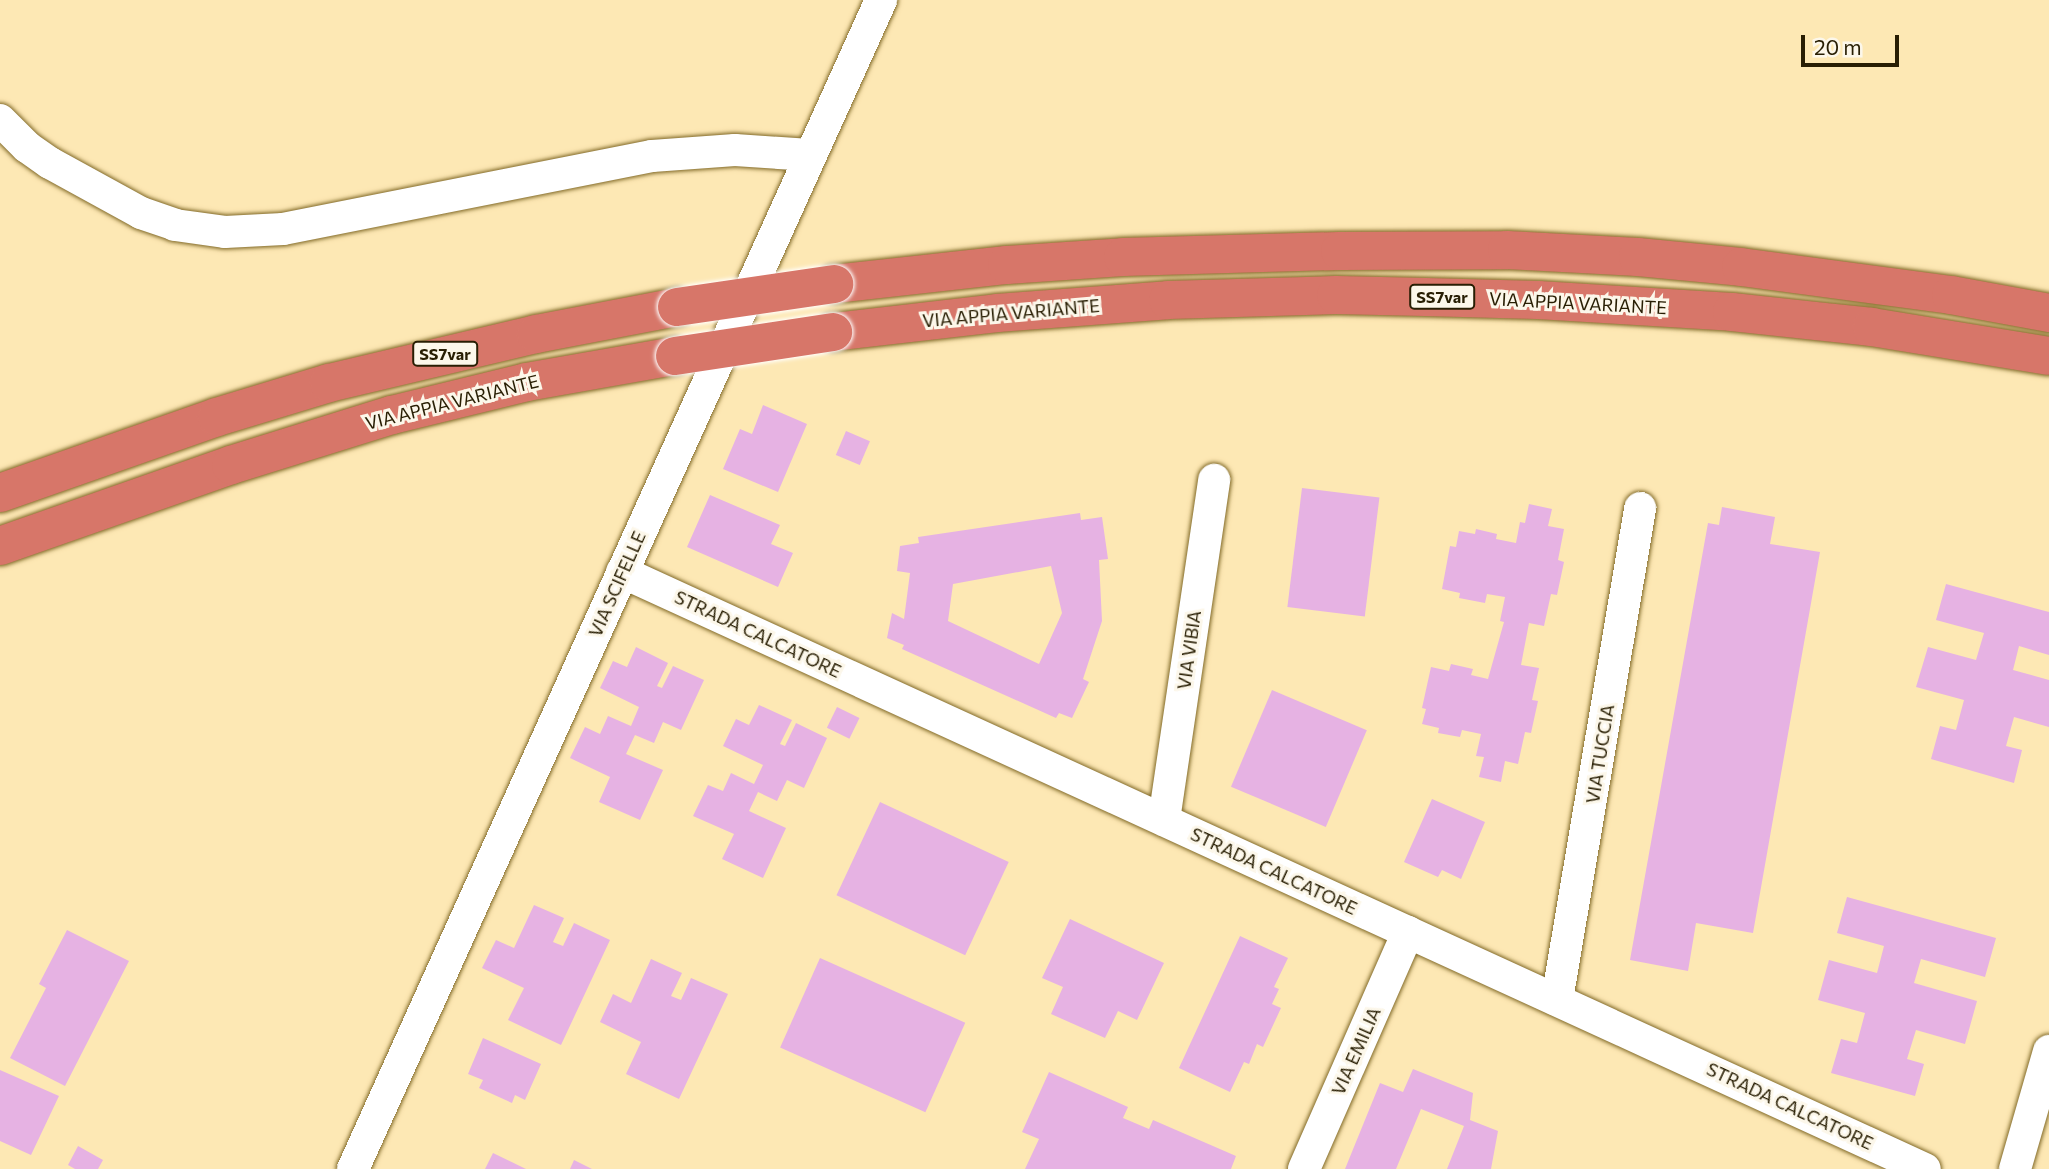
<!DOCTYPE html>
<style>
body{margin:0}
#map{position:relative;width:2049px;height:1169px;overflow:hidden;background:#fde8b4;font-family:Commissioner,sans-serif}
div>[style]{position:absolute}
.building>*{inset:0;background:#e6b2e3;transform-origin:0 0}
.roads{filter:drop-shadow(0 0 2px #826a28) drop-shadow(0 0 2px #826a28)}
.minor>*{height:32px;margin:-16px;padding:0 16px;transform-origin:16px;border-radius:16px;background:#fff}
.highway>*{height:38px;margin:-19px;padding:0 19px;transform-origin:19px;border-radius:19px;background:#d77669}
.bridges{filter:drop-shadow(0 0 2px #fff) drop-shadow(0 0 2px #fff)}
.highway-bridge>*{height:38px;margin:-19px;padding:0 19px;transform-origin:19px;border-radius:19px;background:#d77669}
span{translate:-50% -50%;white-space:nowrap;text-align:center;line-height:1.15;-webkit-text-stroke:6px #fcf7ea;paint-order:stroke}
.shield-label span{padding:2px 5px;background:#fcf7ea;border:2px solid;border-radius:5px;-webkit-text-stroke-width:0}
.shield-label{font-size:16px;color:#281e03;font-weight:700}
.street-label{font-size:18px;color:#281e03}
.scale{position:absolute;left:1801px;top:35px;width:98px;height:32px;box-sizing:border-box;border:4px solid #281e03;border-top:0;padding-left:9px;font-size:21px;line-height:24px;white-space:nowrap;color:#281e03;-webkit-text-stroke:5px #fcf7ea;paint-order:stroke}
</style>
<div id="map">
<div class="building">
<i style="clip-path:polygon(763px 405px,807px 424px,778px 492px,723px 469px,740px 429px,752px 434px)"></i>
<i style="left:846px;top:431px;width:26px;height:26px;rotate:23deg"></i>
<i style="left:1302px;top:488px;width:78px;height:120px;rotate:7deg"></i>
<i style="clip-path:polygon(710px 495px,780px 525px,771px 544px,793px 553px,778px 587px,687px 547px)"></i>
<i style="clip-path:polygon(1529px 504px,1552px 509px,1548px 526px,1564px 529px,1558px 560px,1564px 562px,1557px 595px,1551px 594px,1544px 626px,1529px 623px,1521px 665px,1539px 668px,1532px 700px,1538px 701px,1531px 733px,1525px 732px,1518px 764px,1505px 761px,1501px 782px,1479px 777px,1484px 757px,1476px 756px,1481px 734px,1462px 730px,1460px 737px,1438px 733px,1439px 728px,1422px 724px,1426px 709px,1422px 708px,1431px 667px,1449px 671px,1451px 664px,1473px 669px,1471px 675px,1488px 679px,1504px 622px,1500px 621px,1505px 597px,1487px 594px,1485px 603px,1459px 598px,1460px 593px,1442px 589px,1450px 546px,1456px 547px,1459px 531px,1475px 534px,1476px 529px,1497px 534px,1496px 539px,1516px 543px,1520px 522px,1525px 523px)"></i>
<i style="clip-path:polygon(1722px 507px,1775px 517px,1770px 544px,1820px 552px,1753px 933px,1696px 923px,1688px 971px,1630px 960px,1708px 523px,1719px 525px)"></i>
<i style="clip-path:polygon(evenodd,1080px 513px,1081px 520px,1102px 517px,1108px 559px,1099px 560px,1102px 621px,1083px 679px,1089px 682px,1072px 718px,1059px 713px,1056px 718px,902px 649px,904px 645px,887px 638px,892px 613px,904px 619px,910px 573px,897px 571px,900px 546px,919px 543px,918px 537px,1080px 513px,1051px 566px,1062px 613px,1039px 664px,948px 621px,953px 584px,1051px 566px)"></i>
<i style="clip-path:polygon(1946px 584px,2049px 612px,2049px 655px,2019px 646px,2013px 670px,2049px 680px,2049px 727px,2014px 717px,2006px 746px,2022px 750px,2014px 783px,1931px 759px,1940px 726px,1956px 730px,1964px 700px,1916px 687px,1928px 647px,1976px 660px,1984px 633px,1936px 620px)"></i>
<i style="clip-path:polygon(636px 647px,668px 663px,657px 686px,662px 688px,673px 666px,704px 680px,681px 730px,663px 722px,654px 743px,635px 735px,626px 754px,663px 770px,640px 820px,599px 802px,610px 777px,570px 758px,585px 727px,600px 734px,608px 716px,631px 726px,639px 707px,600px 688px,613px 661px,627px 667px)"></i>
<i style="left:1272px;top:690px;width:103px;height:105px;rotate:23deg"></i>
<i style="clip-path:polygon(759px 705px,792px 720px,780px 744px,785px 746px,796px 723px,827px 738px,804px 788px,787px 780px,777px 801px,758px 792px,749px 811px,786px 828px,763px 878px,722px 859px,734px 834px,693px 816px,708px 785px,723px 791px,731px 773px,754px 784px,763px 765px,723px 746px,736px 719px,749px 725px)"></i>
<i style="left:837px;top:707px;width:25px;height:23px;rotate:26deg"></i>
<i style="clip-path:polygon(1432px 799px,1485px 822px,1461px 879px,1442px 870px,1438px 877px,1404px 862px)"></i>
<i style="left:880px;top:802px;width:142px;height:103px;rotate:25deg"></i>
<i style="clip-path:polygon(1847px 897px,1996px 938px,1985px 977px,1921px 959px,1914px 983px,1977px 1001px,1965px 1044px,1916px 1030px,1907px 1059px,1924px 1064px,1915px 1096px,1831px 1073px,1841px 1039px,1857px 1043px,1865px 1013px,1818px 1000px,1829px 960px,1877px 973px,1884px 946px,1837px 933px)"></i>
<i style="clip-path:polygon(534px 905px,564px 918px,553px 942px,563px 946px,574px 923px,610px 940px,561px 1045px,508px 1020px,524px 988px,482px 968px,496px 940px,514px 948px)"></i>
<i style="clip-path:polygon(1070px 919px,1164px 963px,1137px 1020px,1118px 1011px,1105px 1038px,1051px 1014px,1063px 987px,1042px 978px)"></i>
<i style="clip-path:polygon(67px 930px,129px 961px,65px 1086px,10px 1058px,46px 988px,39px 984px)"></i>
<i style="clip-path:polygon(1240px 936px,1288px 958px,1274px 987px,1279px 989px,1272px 1004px,1281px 1008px,1263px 1047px,1257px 1044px,1249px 1064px,1244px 1062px,1230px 1092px,1179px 1068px)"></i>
<i style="left:820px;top:958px;width:159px;height:98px;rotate:24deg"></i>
<i style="clip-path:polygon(651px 959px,682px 973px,671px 996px,681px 1000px,691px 978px,728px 994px,679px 1099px,626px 1074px,641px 1042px,600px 1022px,613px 994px,631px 1003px)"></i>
<i style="clip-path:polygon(483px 1038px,541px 1064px,525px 1100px,515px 1095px,512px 1103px,479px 1088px,483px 1080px,468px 1074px)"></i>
<i style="clip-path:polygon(1413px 1069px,1473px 1093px,1470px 1120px,1498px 1131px,1491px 1169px,1447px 1169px,1464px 1126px,1421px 1109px,1396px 1169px,1345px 1169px,1380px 1083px,1403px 1092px)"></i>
<i style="clip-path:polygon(0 1070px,59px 1096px,31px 1155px,0 1141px)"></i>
<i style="clip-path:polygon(1049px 1072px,1128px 1107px,1123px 1118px,1149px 1129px,1153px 1120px,1236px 1156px,1231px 1169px,1025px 1169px,1039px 1139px,1022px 1132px)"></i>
<i style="clip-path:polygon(78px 1146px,103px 1160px,98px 1169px,75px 1169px,68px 1165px)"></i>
<i style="clip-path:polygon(493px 1153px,526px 1169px,485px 1169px)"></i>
<i style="clip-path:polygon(574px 1160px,592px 1169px,570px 1169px)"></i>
</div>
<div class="roads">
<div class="minor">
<i style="left:0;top:120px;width:38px;rotate:45deg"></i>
<i style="left:27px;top:147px;width:28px;rotate:35deg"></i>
<i style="left:50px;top:163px;width:104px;rotate:28.8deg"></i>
<i style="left:141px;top:213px;width:36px;rotate:19deg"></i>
<i style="left:175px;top:225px;width:50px;rotate:8deg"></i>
<i style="left:225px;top:232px;width:58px;rotate:-3deg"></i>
<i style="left:283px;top:229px;width:376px;rotate:-11.2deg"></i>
<i style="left:652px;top:156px;width:83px;rotate:-4.1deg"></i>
<i style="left:735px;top:150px;width:75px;rotate:3.8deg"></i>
<i style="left:622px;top:572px;width:1433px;rotate:24.62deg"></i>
<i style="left:1164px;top:820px;width:344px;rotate:-81.6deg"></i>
<i style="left:1557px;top:1000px;width:499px;rotate:-80.4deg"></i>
<i style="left:353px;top:1169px;width:1283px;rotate:-65.69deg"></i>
<i style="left:1304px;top:1169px;width:259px;rotate:-66.3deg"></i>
<i style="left:2015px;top:1169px;width:123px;rotate:-73.9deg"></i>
</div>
<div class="highway">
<i style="left:834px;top:284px;width:174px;rotate:-6.3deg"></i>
<i style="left:1007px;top:265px;width:116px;rotate:-3.9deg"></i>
<i style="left:1123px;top:257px;width:217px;rotate:-1.6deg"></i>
<i style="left:1340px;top:251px;width:167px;rotate:-0.3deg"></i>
<i style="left:1507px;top:250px;width:131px;rotate:3.1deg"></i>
<i style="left:1638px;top:257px;width:103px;rotate:5.5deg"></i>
<i style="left:1741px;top:267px;width:212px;rotate:7.6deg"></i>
<i style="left:1951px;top:295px;width:100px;rotate:10.4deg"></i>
<i style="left:833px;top:332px;width:165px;rotate:-6.6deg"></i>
<i style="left:997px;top:313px;width:171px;rotate:-4.3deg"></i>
<i style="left:1168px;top:300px;width:168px;rotate:-1.7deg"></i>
<i style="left:1336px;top:295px;width:89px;rotate:1.3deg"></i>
<i style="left:1425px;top:297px;width:113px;rotate:1.5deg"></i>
<i style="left:1538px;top:300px;width:194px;rotate:3.5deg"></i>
<i style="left:1732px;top:312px;width:141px;rotate:6.1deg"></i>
<i style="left:1872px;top:327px;width:179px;rotate:9.3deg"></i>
<i style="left:0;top:493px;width:230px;rotate:-19.3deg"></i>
<i style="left:217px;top:417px;width:117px;rotate:-16.9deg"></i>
<i style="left:329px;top:383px;width:213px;rotate:-13.3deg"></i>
<i style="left:536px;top:334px;width:144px;rotate:-10.8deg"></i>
<i style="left:0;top:546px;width:245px;rotate:-19.3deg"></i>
<i style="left:231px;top:465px;width:169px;rotate:-17.3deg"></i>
<i style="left:392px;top:415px;width:139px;rotate:-13.7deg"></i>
<i style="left:527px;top:382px;width:150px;rotate:-10deg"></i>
</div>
</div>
<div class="bridges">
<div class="highway-bridge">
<i style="left:677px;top:307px;width:159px;rotate:-8.3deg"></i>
<i style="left:675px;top:356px;width:160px;rotate:-8.6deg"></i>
</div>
</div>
<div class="shield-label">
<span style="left:1442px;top:297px">SS7var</span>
<span style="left:445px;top:354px">SS7var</span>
</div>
<div class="street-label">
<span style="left:1578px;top:303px;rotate:3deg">VIA APPIA VARIANTE</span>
<span style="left:1011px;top:313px;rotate:-5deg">VIA APPIA VARIANTE</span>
<span style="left:452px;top:402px;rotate:-14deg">VIA APPIA VARIANTE</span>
<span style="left:617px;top:584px;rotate:-66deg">VIA SCIFELLE</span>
<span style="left:758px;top:634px;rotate:25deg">STRADA CALCATORE</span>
<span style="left:1189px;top:650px;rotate:-82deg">VIA VIBIA</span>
<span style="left:1600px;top:754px;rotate:-81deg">VIA TUCCIA</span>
<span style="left:1274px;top:871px;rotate:25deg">STRADA CALCATORE</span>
<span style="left:1356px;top:1051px;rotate:-66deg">VIA EMILIA</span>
<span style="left:1790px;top:1106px;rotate:25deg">STRADA CALCATORE</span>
</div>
<div class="scale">20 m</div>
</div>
